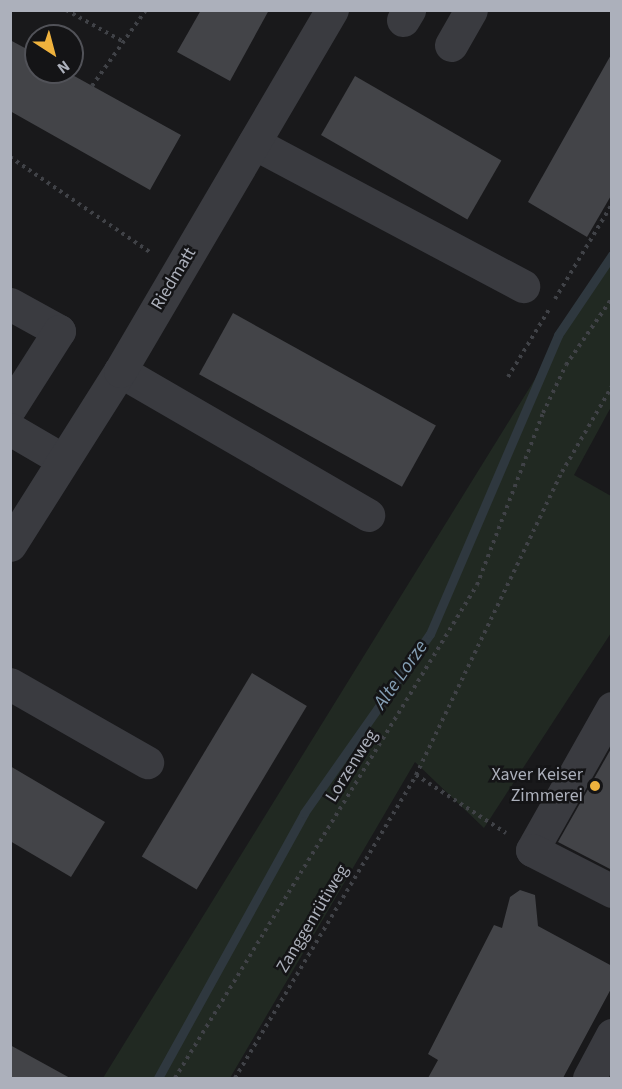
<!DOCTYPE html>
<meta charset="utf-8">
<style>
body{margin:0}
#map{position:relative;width:622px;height:1089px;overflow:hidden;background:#19191b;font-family:"Source Sans 3",sans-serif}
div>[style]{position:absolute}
.green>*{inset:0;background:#212922}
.stream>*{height:9px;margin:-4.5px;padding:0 4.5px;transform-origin:4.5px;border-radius:4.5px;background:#2f383f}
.building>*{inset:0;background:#434448;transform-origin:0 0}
.path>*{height:4px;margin-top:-2px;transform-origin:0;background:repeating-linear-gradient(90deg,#404247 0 3px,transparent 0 7.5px)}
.minor>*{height:33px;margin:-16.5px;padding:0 16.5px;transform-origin:16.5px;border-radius:16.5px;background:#3a3b40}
.dots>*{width:16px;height:16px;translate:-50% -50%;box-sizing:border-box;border:3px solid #141416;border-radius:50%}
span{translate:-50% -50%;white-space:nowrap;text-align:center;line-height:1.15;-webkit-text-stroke:5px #141416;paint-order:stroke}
.street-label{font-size:18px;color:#acb0bb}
.poi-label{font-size:18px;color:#acb0bb}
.right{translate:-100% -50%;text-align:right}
.water-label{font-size:20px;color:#849eb4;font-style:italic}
.frame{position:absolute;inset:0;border:12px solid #acb0bb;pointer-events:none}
.north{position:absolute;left:24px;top:24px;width:60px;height:60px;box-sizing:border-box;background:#141416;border:2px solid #515258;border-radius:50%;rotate:144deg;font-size:16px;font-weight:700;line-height:24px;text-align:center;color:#acb0bb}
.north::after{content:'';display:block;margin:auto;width:21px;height:27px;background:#efb23d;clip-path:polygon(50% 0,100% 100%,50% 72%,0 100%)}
</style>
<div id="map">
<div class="green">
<i style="clip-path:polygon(611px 256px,611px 407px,574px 475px,611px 496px,611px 633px,484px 828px,415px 762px,230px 1078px,103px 1078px)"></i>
</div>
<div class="stream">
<i style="left:158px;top:1078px;width:303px;rotate:-61.1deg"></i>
<i style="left:304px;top:813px;width:219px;rotate:-54.9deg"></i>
<i style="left:430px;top:634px;width:325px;rotate:-66.8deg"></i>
<i style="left:558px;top:335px;width:97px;rotate:-56deg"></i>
</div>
<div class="building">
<i style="clip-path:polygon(201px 10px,269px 10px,230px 81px,177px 52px)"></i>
<i style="clip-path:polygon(10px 40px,36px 54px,36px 72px,67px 72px,181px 135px,150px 190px,10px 111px)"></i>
<i style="clip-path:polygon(612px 53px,612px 194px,587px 237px,528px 202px)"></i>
<i style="left:355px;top:76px;width:169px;height:68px;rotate:30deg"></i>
<i style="left:233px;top:313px;width:232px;height:70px;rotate:29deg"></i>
<i style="left:252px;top:673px;width:64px;height:214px;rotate:31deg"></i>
<i style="clip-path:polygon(612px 747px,612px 870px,558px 842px)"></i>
<i style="clip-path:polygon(10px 766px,105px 822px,71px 877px,10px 841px)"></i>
<i style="clip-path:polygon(520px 890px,535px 895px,538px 926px,612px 966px,612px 987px,563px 1078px,428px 1078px,438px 1060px,428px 1054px,494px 925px,502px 928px,510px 897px)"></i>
<i style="clip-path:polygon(10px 1045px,70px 1078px,10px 1078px)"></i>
</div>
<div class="path">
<i style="left:66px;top:10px;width:66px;rotate:28.9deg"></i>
<i style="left:92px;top:86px;width:93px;rotate:-54.6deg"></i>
<i style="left:10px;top:157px;width:171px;rotate:34.2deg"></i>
<i style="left:555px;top:299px;width:111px;rotate:-59deg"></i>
<i style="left:508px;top:377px;width:81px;rotate:-58.7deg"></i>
<i style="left:416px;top:775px;width:107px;rotate:32.8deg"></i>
<i style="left:175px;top:1078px;width:578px;rotate:-58.51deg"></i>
<i style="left:477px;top:585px;width:184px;rotate:-69deg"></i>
<i style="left:543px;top:413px;width:53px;rotate:-64.4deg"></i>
<i style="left:566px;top:365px;width:81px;rotate:-55.5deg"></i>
<i style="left:235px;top:1078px;width:353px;rotate:-59.1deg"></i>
<i style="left:416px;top:775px;width:336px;rotate:-64.3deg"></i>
<i style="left:562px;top:472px;width:99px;rotate:-59.8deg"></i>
</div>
<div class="minor">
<i style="left:403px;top:20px;width:12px;rotate:-59deg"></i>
<i style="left:451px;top:45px;width:40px;rotate:-60.3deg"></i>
<i style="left:254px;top:143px;width:305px;rotate:28deg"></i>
<i style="left:10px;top:304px;width:56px;rotate:28.9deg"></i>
<i style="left:59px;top:331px;width:91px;rotate:122.5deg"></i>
<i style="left:120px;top:371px;width:287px;rotate:30.1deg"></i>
<i style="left:10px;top:429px;width:61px;rotate:30.3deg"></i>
<i style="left:10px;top:545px;width:206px;rotate:-57.7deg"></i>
<i style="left:120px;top:371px;width:419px;rotate:-59.6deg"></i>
<i style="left:10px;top:684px;width:158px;rotate:29.7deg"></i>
<i style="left:612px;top:708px;width:163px;rotate:119.4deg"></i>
<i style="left:532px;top:850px;width:90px;rotate:27.1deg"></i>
<i style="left:589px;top:1078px;width:49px;rotate:-61.9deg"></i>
</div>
<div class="dots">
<i style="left:595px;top:786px;background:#efb23d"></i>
</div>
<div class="street-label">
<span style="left:174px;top:279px;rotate:-59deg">Riedmatt</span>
<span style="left:352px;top:766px;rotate:-58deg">Lorzenweg</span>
<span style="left:313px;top:919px;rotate:-59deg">Zanggenrütiweg</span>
</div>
<div class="poi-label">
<span class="right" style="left:583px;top:786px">Xaver Keiser<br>Zimmerei</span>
</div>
<div class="water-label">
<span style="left:401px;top:675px;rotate:-55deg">Alte Lorze</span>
</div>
<div class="frame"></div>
<div class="north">N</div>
</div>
